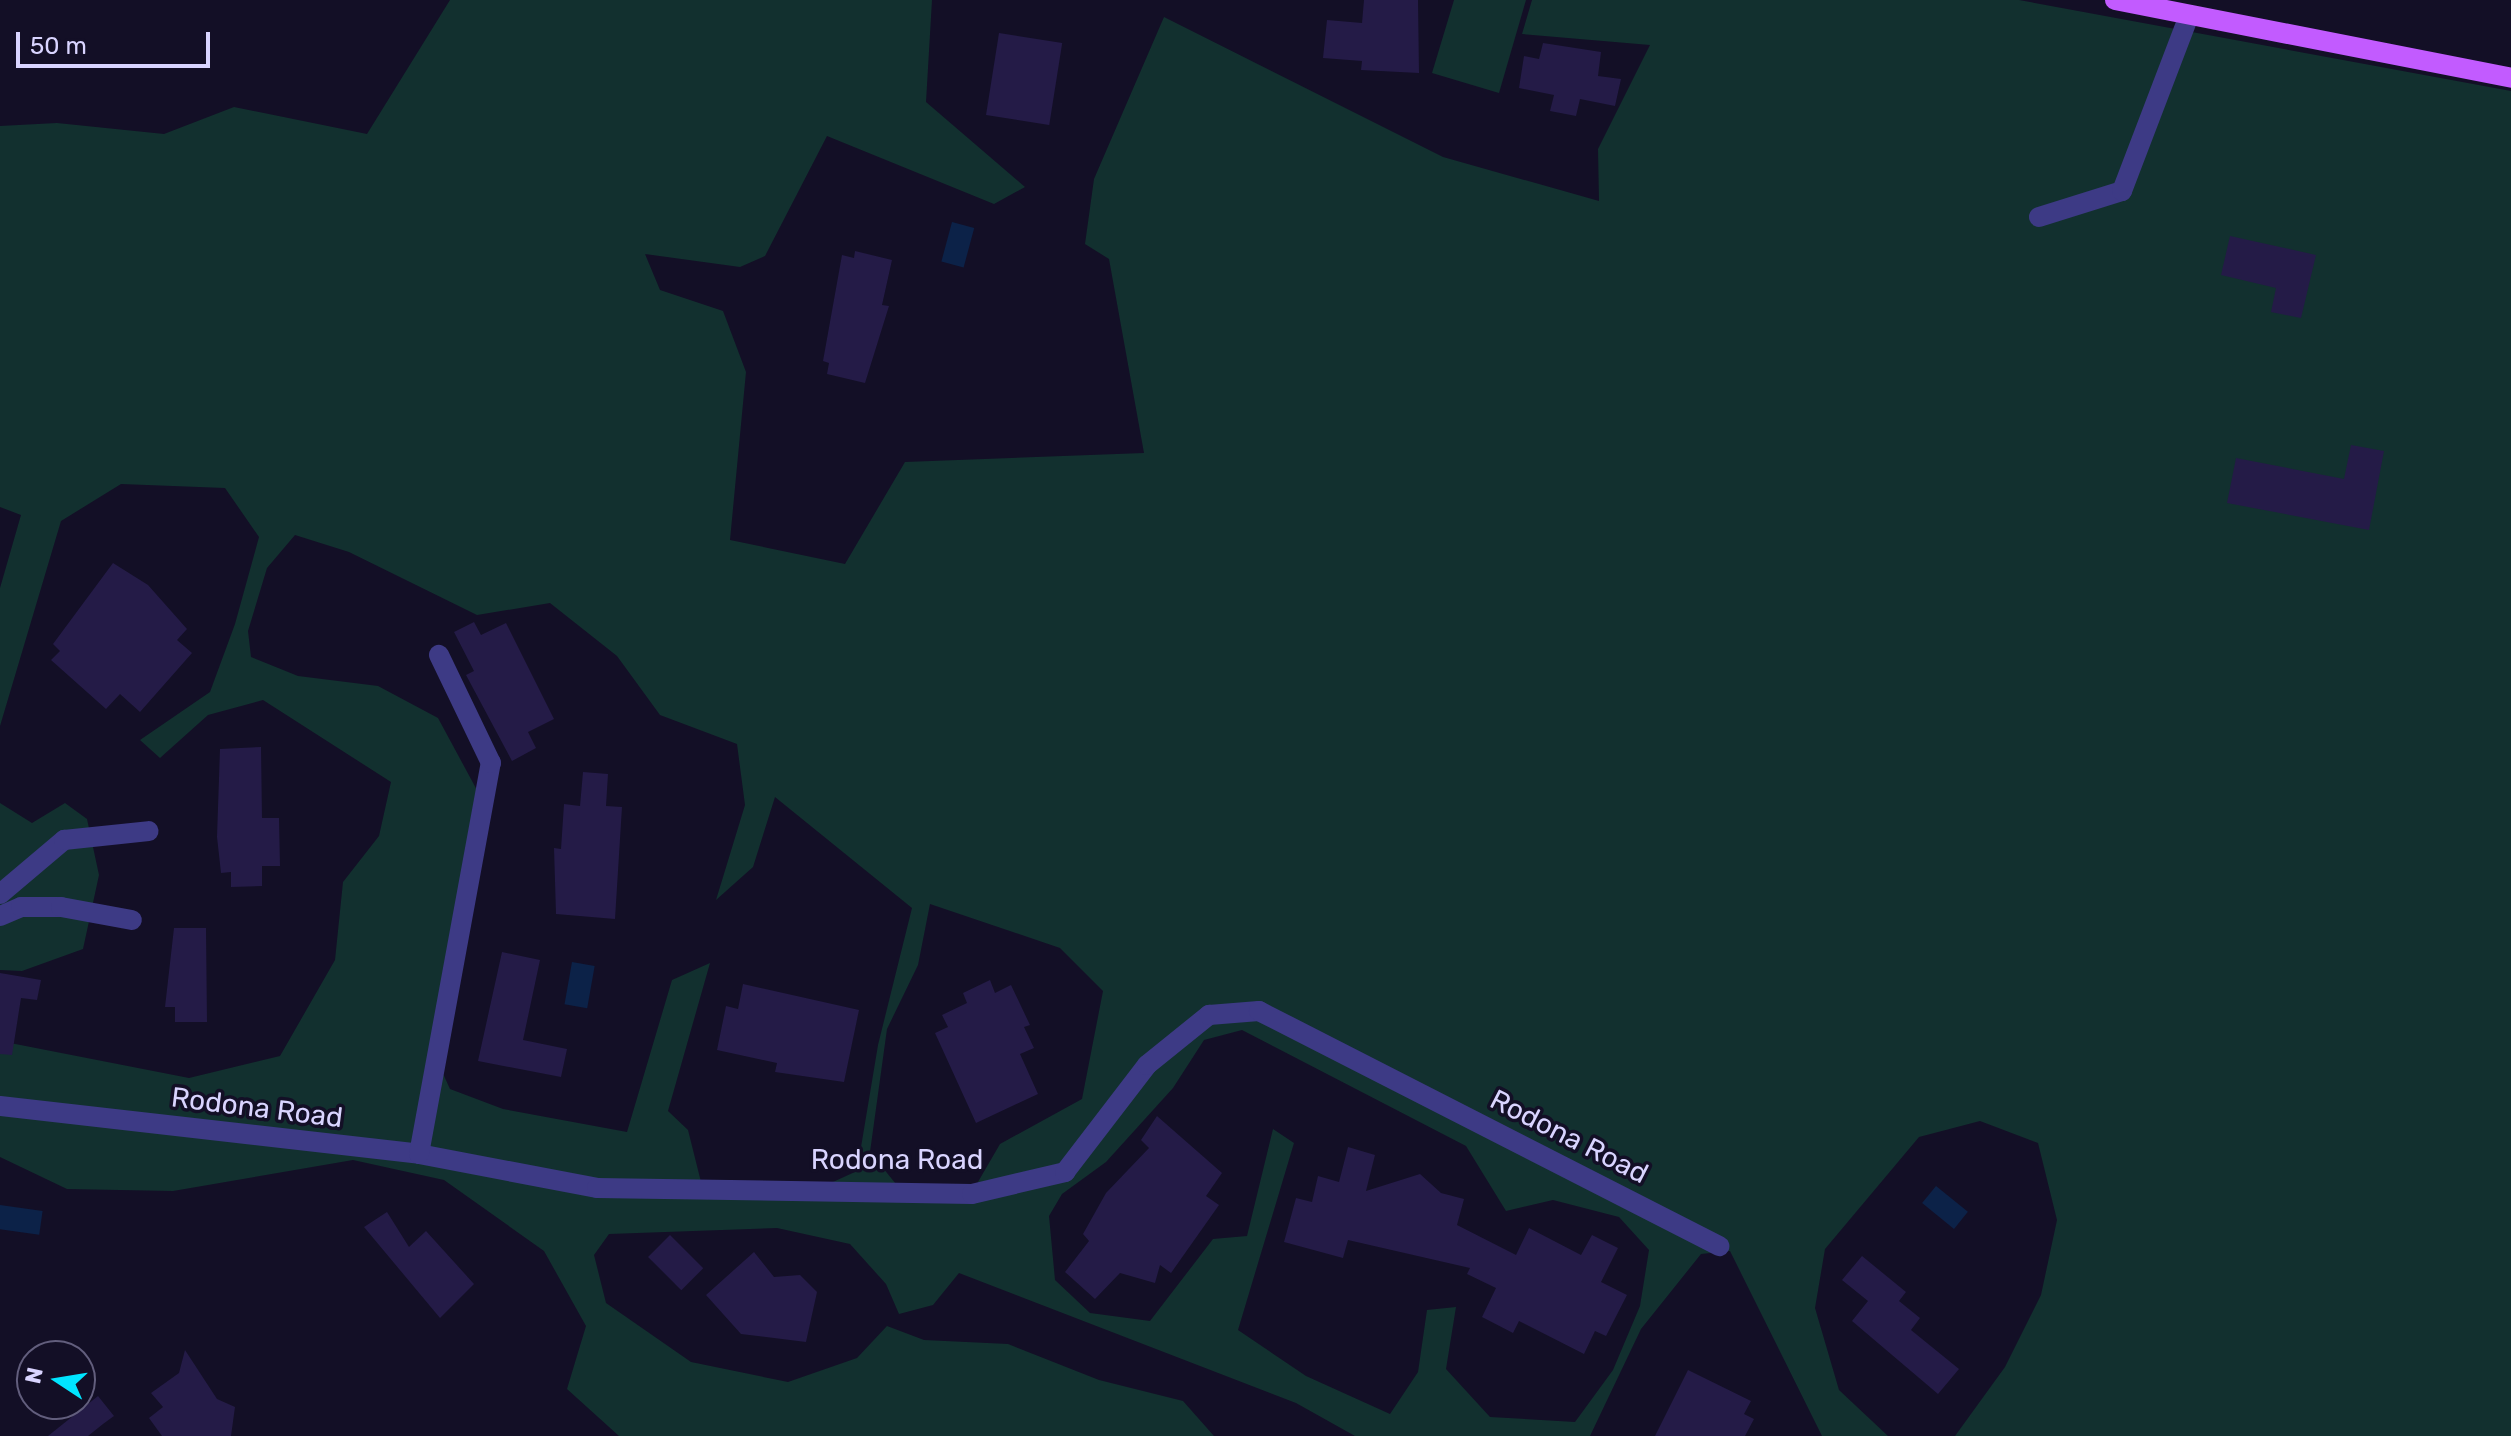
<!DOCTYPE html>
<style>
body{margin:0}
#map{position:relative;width:2511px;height:1436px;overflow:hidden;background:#130f26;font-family:Rubik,sans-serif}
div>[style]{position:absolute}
.green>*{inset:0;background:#12302f}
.water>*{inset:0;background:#0c2248;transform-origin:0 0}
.building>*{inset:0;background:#241b47;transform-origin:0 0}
.minor>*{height:20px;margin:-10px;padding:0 10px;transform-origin:10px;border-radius:10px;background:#3d3a85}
.major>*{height:20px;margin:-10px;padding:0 10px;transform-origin:10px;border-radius:10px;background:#c25bff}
span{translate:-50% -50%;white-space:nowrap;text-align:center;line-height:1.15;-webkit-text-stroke:7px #130f26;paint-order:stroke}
.street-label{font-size:28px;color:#d9d4ff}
.north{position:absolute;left:16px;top:1340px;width:80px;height:80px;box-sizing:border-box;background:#130f26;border:2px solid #625e7d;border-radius:50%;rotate:282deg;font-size:22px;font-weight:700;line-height:32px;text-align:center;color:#d9d4ff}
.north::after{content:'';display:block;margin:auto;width:28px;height:36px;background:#00e5ff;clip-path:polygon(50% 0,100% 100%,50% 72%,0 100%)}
.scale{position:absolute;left:16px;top:32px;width:194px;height:36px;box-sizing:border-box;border:4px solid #d9d4ff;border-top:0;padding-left:10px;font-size:24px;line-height:28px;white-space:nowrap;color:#d9d4ff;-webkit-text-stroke:6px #130f26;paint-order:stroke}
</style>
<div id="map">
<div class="green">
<i style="clip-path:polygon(evenodd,450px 0,932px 0,926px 102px,1025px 187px,994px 204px,827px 136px,765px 256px,740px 267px,645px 254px,660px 290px,723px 311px,746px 372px,730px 540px,845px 564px,905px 462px,1144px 453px,1109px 259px,1085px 244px,1094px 179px,1164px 17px,1443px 157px,1599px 201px,1598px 149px,1650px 45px,1522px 34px,1532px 0,2019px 0,2511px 91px,2511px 1436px,1955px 1436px,2005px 1367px,2041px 1295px,2057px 1220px,2038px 1143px,1980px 1121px,1919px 1137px,1825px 1249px,1815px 1308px,1839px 1390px,1888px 1436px,1822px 1436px,1730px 1251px,1701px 1254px,1641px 1329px,1590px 1436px,1355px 1436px,1296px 1403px,959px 1273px,933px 1305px,899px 1314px,886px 1284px,850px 1244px,777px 1228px,609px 1234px,594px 1255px,606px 1303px,691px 1362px,788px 1382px,857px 1358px,887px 1326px,924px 1340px,1008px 1344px,1099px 1380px,1183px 1401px,1214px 1436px,619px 1436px,567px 1389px,586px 1326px,544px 1251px,444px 1180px,353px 1160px,173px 1191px,67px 1189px,0 1157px,0 1041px,189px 1078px,280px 1056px,335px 960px,343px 882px,379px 836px,391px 782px,263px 700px,208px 715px,160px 758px,140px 740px,210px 692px,235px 624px,259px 537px,225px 488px,121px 484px,61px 521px,0 726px,0 588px,21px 515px,0 507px,0 126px,57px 123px,164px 134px,234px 107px,367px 134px,450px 0,295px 535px,349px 552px,477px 615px,550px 603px,617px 656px,660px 715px,737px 744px,745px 805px,716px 900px,753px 867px,775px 797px,912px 908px,878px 1045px,857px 1171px,822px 1187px,703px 1190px,688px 1130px,668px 1111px,710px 963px,672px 980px,627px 1132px,503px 1109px,450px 1089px,435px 1056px,478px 792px,438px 718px,378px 686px,298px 676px,251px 657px,248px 631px,267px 568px,295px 535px,450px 0,930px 904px,1060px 948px,1103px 991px,1082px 1099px,1000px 1144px,971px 1194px,900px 1189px,870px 1152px,887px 1029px,918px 965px,930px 904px,450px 0,1242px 1030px,1466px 1146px,1506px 1211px,1553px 1200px,1619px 1217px,1649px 1250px,1640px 1306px,1613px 1370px,1575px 1422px,1490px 1417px,1446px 1369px,1456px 1307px,1427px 1310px,1418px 1372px,1390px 1414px,1306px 1376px,1238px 1330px,1294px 1143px,1273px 1129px,1247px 1236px,1213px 1239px,1150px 1321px,1090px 1313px,1055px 1280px,1049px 1216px,1062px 1194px,1106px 1162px,1173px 1088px,1204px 1040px,1242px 1030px)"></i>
<i style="clip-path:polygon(1454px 0,1526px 0,1499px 93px,1432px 73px)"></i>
<i style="clip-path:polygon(0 803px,32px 823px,65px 803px,87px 819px,99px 875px,83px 949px,22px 971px,0 970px)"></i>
</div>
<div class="water">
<i style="left:952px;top:222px;width:23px;height:41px;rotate:15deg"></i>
<i style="left:572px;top:962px;width:23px;height:43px;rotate:10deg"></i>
<i style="left:1936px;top:1186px;width:41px;height:22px;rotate:39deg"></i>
<i style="left:0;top:1205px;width:43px;height:24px;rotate:8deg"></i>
</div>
<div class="building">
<i style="clip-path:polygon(1364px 0,1418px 0,1419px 73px,1361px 70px,1362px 61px,1323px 58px,1327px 20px,1362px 23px)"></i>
<i style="left:999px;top:33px;width:64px;height:83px;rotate:9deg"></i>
<i style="clip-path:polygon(1543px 43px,1601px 52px,1598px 76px,1621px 79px,1615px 106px,1580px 99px,1576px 116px,1550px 111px,1554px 95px,1519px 88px,1524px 56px,1539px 59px)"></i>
<i style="clip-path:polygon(2230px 236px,2316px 255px,2301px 318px,2271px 312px,2276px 288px,2221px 275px)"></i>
<i style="clip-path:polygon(855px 251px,892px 260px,882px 305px,889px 306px,865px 383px,827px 374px,829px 363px,823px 361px,842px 255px,854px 258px)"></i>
<i style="clip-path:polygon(2351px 445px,2384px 451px,2369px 530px,2227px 503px,2236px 458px,2344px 479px)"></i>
<i style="clip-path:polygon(113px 563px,148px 585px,187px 629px,177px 640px,192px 653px,140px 712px,120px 694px,106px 709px,51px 660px,60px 651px,53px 644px)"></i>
<i style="clip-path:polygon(474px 622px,481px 635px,506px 623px,554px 719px,528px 732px,536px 748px,512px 761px,466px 675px,474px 671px,454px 632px)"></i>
<i style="clip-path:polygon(261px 747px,262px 818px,279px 818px,280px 866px,262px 866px,262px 886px,231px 887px,231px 872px,221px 873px,217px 837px,220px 749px)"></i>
<i style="clip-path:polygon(583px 772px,608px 774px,606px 806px,622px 807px,615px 919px,556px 914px,554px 848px,561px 849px,564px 804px,580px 806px)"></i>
<i style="clip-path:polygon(174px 928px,206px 928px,207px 1022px,175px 1022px,175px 1007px,165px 1007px)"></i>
<i style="clip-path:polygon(502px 952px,540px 960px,523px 1040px,567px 1049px,561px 1077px,478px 1061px)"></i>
<i style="clip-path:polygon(0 973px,41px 980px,37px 1000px,21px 998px,12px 1055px,0 1054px)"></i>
<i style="clip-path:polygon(990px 980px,995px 993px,1011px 985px,1030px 1025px,1024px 1027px,1034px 1048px,1020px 1054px,1038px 1094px,976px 1123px,935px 1033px,948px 1027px,942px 1015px,967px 1003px,963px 993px)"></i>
<i style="clip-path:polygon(743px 984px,859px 1010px,844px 1082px,775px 1072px,777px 1063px,717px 1050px,726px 1006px,738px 1009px)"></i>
<i style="clip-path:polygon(1157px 1116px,1222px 1173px,1206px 1196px,1219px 1205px,1171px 1273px,1160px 1265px,1155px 1283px,1120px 1273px,1095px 1299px,1065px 1272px,1089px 1241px,1083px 1234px,1106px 1193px,1149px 1148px,1141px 1140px)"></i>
<i style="clip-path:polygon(1348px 1147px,1375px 1155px,1366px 1191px,1420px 1174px,1441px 1193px,1464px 1199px,1457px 1225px,1516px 1255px,1529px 1228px,1581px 1255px,1592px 1235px,1618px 1248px,1601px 1282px,1627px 1295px,1606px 1336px,1595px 1331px,1584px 1354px,1519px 1321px,1513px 1333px,1482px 1317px,1496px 1288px,1467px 1274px,1470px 1268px,1348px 1240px,1343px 1258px,1284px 1242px,1296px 1198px,1312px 1202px,1318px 1176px,1339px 1182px)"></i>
<i style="clip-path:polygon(387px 1212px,409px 1247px,426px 1231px,474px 1284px,440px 1318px,364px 1227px)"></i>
<i style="left:670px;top:1235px;width:47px;height:31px;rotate:45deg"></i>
<i style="clip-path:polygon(754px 1252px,774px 1277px,800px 1275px,817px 1292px,806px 1342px,741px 1334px,706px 1295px)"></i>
<i style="clip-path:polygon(1862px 1256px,1906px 1292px,1899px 1301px,1920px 1318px,1911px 1330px,1959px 1369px,1938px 1394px,1852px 1321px,1868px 1301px,1842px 1280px)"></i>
<i style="clip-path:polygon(185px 1350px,217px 1399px,235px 1407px,231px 1436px,162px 1436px,149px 1418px,163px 1407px,151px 1393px,179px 1373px)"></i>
<i style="clip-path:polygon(1688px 1370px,1751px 1401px,1744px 1414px,1754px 1419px,1745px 1436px,1655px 1436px)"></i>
<i style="clip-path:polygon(98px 1396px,114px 1416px,103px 1424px,88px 1436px,48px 1436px)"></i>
</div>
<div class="minor">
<i style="left:2039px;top:217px;width:87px;rotate:-17.4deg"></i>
<i style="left:2122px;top:191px;width:187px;rotate:-69.1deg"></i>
<i style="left:0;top:894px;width:84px;rotate:-40.2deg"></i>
<i style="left:64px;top:840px;width:85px;rotate:-6deg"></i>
<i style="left:0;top:916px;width:23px;rotate:-23deg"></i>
<i style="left:21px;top:907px;width:40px"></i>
<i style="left:61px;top:907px;width:72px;rotate:10.4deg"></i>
<i style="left:0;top:1106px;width:422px;rotate:6.5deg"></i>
<i style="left:419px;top:1154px;width:181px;rotate:10.8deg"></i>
<i style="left:597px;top:1188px;width:375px;rotate:0.9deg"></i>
<i style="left:972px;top:1194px;width:96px;rotate:-13.3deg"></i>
<i style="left:1065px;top:1172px;width:135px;rotate:-52.5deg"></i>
<i style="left:1147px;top:1065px;width:80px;rotate:-38.9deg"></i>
<i style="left:1209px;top:1015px;width:50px;rotate:-4.6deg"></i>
<i style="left:1259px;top:1011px;width:517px;rotate:27.06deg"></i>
<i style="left:419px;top:1154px;width:398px;rotate:-79.6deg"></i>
<i style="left:491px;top:763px;width:120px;rotate:-115.7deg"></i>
</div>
<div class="major">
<i style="left:2115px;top:0;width:404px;rotate:11.1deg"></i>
</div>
<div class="street-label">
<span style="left:257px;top:1108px;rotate:7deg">Rodona Road</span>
<span style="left:1569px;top:1137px;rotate:27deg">Rodona Road</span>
<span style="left:897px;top:1160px">Rodona Road</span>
</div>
<div class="north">N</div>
<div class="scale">50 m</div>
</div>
